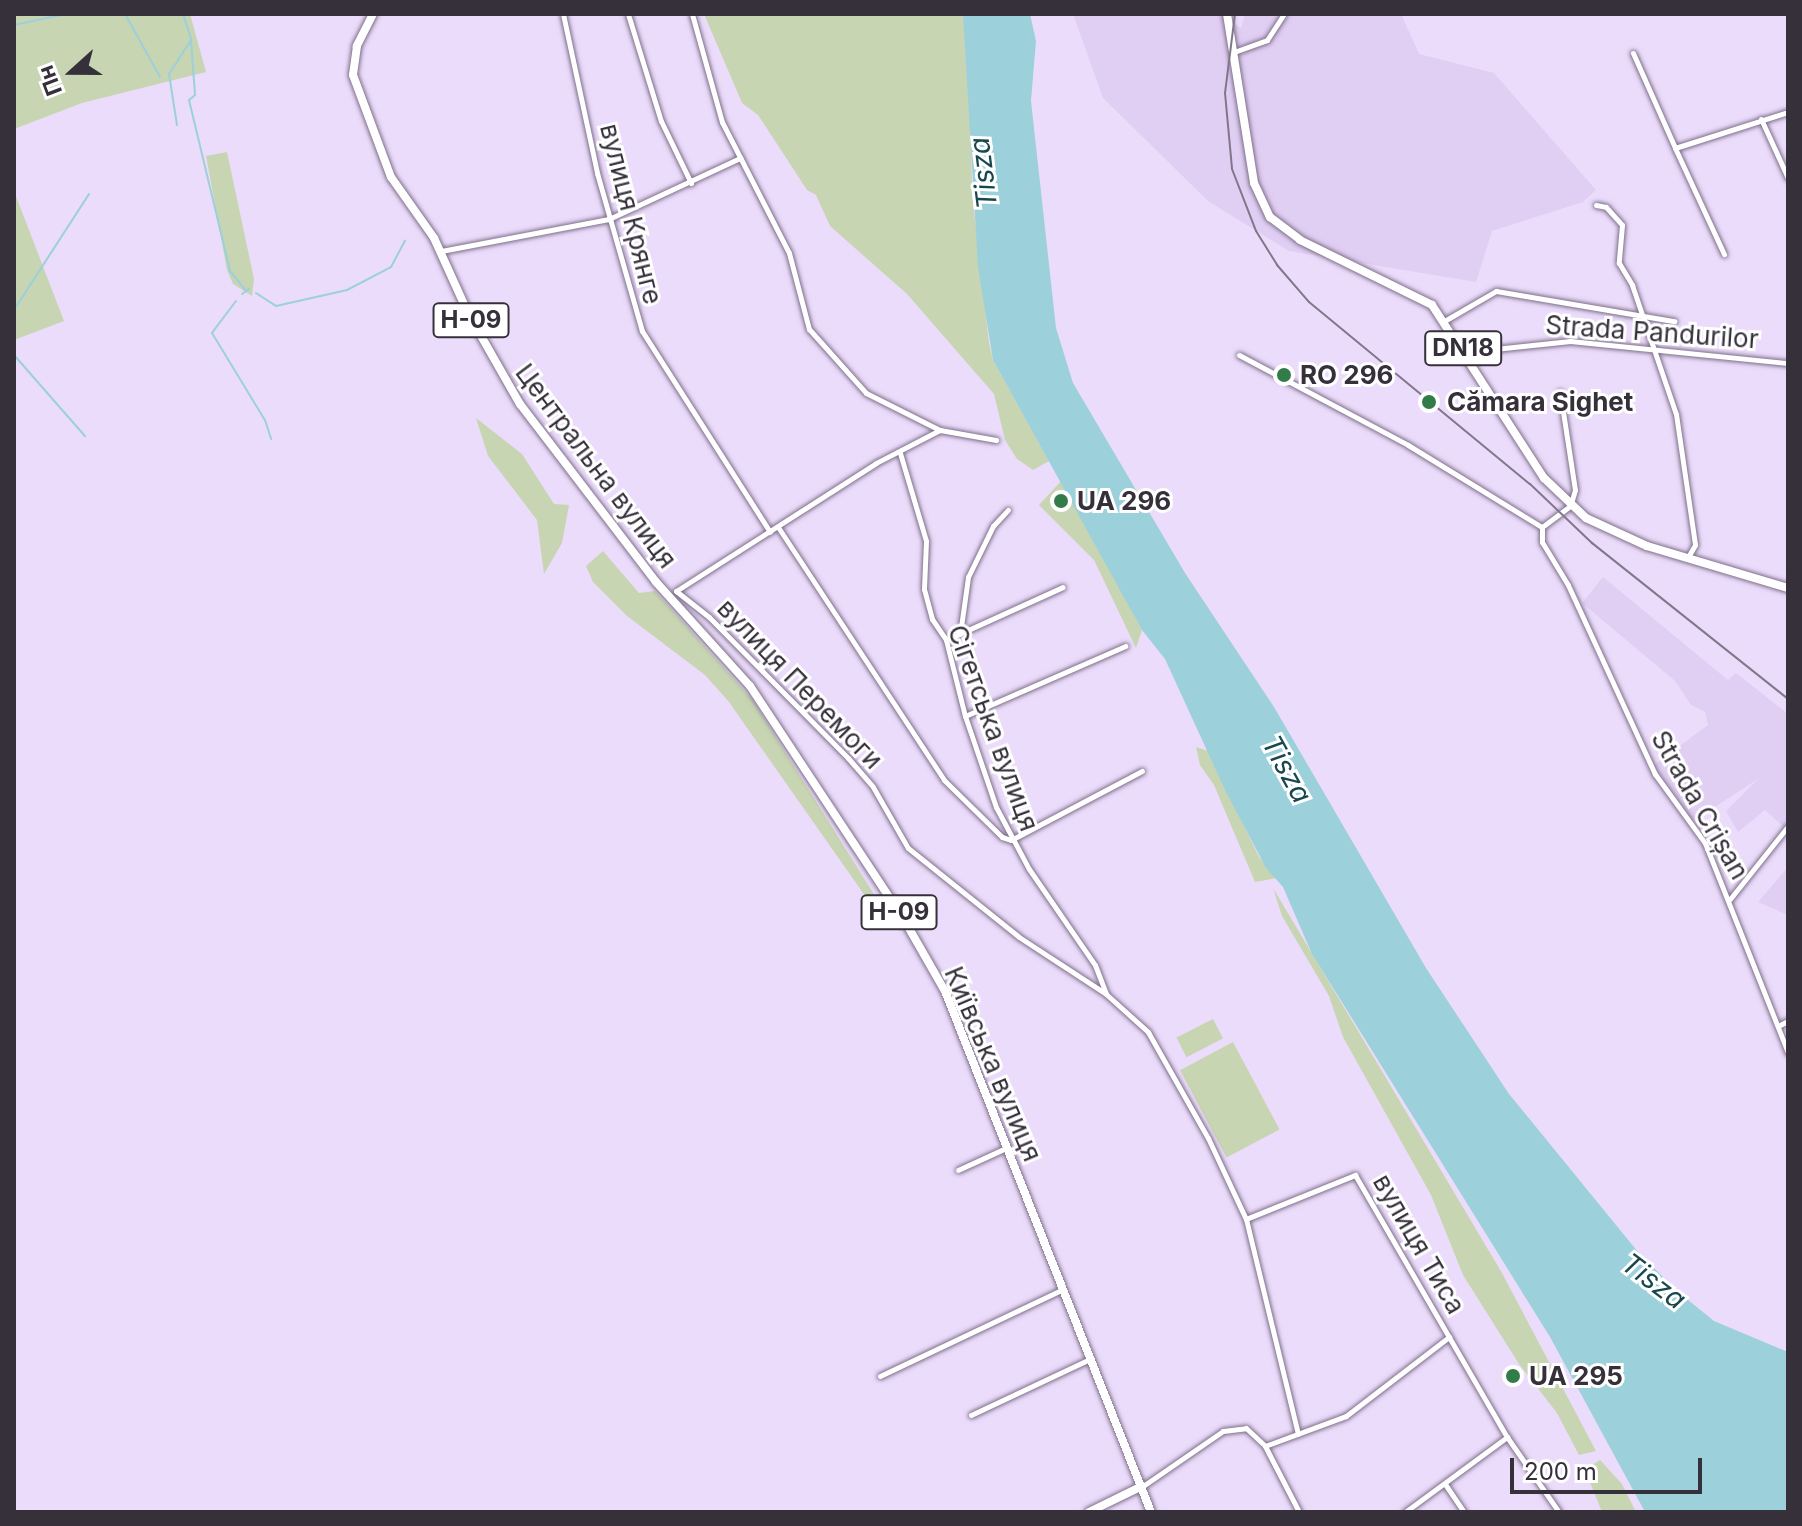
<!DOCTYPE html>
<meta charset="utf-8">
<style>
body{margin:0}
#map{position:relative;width:1802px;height:1526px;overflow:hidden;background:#ecdcfb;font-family:Inter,sans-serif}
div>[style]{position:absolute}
.built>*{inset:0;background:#e1cef3}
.green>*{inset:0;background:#c7d5b2;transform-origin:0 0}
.water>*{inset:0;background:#9cd0da}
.stream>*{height:2px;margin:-1px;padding:0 1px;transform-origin:1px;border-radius:1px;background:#9cd0da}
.roads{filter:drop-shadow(0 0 2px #7e708b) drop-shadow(0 0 2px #7e708b)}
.street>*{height:5px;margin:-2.5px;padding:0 2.5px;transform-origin:2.5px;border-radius:2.5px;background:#fff}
.secondary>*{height:8px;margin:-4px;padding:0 4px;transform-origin:4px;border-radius:4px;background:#fff}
.primary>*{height:8px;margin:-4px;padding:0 4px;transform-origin:4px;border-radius:4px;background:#fff}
.rail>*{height:2px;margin:-1px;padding:0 1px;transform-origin:1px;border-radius:1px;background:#81778a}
.dots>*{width:22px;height:22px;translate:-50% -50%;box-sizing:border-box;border:4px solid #fff;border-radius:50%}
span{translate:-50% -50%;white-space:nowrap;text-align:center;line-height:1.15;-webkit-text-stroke:6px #fff;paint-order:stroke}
.shield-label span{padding:2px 6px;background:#fff;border:2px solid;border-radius:6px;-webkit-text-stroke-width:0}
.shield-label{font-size:24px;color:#36303b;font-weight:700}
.street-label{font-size:26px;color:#36303b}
.poi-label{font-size:26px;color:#36303b;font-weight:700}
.left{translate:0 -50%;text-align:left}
.water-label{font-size:28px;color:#18474e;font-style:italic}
.frame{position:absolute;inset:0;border:16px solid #36303b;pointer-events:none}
.north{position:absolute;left:32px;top:32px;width:80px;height:80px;-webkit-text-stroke:6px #fff;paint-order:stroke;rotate:249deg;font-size:22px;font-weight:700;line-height:32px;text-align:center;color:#36303b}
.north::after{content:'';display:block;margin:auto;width:28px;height:36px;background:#36303b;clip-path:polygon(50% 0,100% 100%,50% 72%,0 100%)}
.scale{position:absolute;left:1510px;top:1458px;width:192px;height:36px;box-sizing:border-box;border:4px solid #36303b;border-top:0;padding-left:10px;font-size:24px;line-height:28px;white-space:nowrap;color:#36303b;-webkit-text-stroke:6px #fff;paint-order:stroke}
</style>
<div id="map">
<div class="built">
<i style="clip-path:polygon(1073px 14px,1218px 14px,1241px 28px,1245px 14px,1401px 14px,1419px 54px,1494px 73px,1596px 190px,1583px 202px,1492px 231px,1476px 282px,1289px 251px,1208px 201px,1103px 98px)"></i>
<i style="clip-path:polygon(1603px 577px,1728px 680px,1736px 673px,1788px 714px,1788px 831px,1765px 810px,1738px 832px,1726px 811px,1758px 779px,1693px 821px,1654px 765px,1708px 725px,1705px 712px,1691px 705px,1675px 681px,1582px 603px)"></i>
<i style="clip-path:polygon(1788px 867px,1788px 915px,1758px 902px)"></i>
</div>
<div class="green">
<i style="clip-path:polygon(14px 14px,190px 14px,206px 72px,82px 103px,14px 129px)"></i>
<i style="clip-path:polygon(704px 14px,963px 14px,970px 64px,972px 194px,989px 343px,993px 360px,1049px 461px,1033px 470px,1017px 459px,1005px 440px,994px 394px,907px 294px,830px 226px,816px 195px,807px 190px,758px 115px,742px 103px)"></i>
<i style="clip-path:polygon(227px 152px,254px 279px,252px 296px,233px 284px,227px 270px,206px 156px)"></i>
<i style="clip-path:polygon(14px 191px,64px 321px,14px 340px)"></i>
<i style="clip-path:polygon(476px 418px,522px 454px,554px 504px,569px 505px,562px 543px,544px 574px,537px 520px,488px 456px)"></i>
<i style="clip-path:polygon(1062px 480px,1142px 630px,1136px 648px,1094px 560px,1039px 505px)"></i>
<i style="clip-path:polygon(603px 551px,639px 593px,655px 591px,752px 699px,895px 928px,889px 930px,729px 702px,705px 675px,627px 616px,593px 582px,586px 566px)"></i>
<i style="clip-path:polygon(1196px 747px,1208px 751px,1259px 857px,1277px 878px,1255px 882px,1214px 785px,1200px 765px)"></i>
<i style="clip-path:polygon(1273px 888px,1502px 1273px,1596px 1451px,1579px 1455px,1557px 1413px,1519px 1364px,1463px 1275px,1431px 1195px,1343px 1037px,1329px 996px,1282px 916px)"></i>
<i style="left:1213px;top:1019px;width:22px;height:41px;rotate:63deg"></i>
<i style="left:1233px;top:1042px;width:99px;height:60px;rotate:62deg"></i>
<i style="clip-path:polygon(1600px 1460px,1622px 1484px,1636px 1512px,1602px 1512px,1585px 1470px)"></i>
</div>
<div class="water">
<i style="clip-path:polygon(963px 14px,1030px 14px,1036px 41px,1031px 101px,1056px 328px,1073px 383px,1185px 573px,1274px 707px,1426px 968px,1509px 1094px,1638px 1252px,1677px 1291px,1714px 1321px,1788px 1352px,1788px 1512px,1645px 1512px,1550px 1337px,1312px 954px,1283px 887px,1266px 868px,1226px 792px,1165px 659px,1142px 630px,993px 360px,978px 267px)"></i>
</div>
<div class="stream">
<i style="left:125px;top:14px;width:72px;rotate:60.9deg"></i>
<i style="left:183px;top:14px;width:26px;rotate:72deg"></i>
<i style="left:14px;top:25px;width:53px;rotate:-11.9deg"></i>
<i style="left:177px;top:125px;width:52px;rotate:-98.9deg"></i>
<i style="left:169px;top:74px;width:40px;rotate:-57.1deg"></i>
<i style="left:191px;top:40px;width:55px;rotate:85.8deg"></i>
<i style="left:195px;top:95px;width:8px;rotate:140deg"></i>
<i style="left:189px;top:100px;width:176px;rotate:76.5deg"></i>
<i style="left:230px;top:271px;width:26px;rotate:51deg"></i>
<i style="left:256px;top:293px;width:24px;rotate:33deg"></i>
<i style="left:276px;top:306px;width:73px;rotate:-12.7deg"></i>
<i style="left:347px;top:290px;width:50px;rotate:-27.6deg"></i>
<i style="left:391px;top:267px;width:30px;rotate:-62deg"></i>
<i style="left:242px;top:294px;width:9px;rotate:-36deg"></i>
<i style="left:236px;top:301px;width:40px;rotate:127deg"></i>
<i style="left:212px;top:333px;width:102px;rotate:58.7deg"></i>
<i style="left:265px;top:420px;width:20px;rotate:72deg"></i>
<i style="left:14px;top:310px;width:138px;rotate:-57.1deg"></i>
<i style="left:14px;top:355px;width:108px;rotate:48.8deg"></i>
</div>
<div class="roads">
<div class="street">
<i style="left:563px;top:14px;width:163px;rotate:77.9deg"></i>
<i style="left:597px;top:173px;width:164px;rotate:74.1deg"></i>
<i style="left:642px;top:331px;width:238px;rotate:57.5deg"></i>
<i style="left:628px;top:14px;width:112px;rotate:72.9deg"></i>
<i style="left:661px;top:121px;width:69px;rotate:64.2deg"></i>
<i style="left:692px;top:14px;width:112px;rotate:74.5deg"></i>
<i style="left:722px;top:122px;width:147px;rotate:62.9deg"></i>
<i style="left:789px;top:253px;width:79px;rotate:75.3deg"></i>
<i style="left:809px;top:329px;width:86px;rotate:48.3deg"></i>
<i style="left:866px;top:393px;width:83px;rotate:26.6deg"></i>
<i style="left:940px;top:430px;width:57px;rotate:10.1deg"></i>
<i style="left:1234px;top:52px;width:35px;rotate:-20deg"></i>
<i style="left:1267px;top:40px;width:31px;rotate:-57deg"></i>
<i style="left:1633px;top:53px;width:104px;rotate:66.1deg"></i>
<i style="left:1675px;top:148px;width:119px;rotate:-17.7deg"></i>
<i style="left:1761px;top:119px;width:65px;rotate:65.4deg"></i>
<i style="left:1675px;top:148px;width:117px;rotate:65.2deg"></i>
<i style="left:1596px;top:205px;width:10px;rotate:11deg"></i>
<i style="left:1606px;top:207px;width:24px;rotate:48deg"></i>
<i style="left:1622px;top:225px;width:38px;rotate:95deg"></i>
<i style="left:1619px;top:263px;width:26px;rotate:59deg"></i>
<i style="left:1632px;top:285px;width:136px;rotate:71.2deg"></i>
<i style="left:1676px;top:414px;width:132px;rotate:81.7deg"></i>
<i style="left:1695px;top:545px;width:14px;rotate:120deg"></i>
<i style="left:441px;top:251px;width:171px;rotate:-10.8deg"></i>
<i style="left:609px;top:219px;width:145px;rotate:-25deg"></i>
<i style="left:1446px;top:320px;width:58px;rotate:-30.1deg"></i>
<i style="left:1496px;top:291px;width:181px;rotate:9.6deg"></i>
<i style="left:1466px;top:352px;width:105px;rotate:-6deg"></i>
<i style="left:1570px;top:341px;width:219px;rotate:5.8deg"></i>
<i style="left:1239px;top:355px;width:191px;rotate:28deg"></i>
<i style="left:1408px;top:445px;width:157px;rotate:31.5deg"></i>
<i style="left:1560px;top:392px;width:99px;rotate:81.3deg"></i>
<i style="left:1575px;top:490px;width:17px;rotate:107deg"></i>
<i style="left:1570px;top:506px;width:35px;rotate:143deg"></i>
<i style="left:1542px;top:527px;width:15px;rotate:90deg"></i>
<i style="left:1542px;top:542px;width:50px;rotate:58.8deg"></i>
<i style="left:1568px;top:585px;width:208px;rotate:65.3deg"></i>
<i style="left:1655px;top:774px;width:85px;rotate:54.1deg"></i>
<i style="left:1705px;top:843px;width:226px;rotate:68.4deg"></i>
<i style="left:900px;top:453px;width:92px;rotate:73.5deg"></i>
<i style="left:926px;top:541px;width:48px;rotate:92.4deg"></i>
<i style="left:924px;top:589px;width:31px;rotate:75deg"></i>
<i style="left:932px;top:619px;width:25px;rotate:56deg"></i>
<i style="left:946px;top:640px;width:78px;rotate:76deg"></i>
<i style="left:965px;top:716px;width:96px;rotate:71.2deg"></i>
<i style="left:996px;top:807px;width:70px;rotate:62deg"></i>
<i style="left:1029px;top:869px;width:116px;rotate:55.5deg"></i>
<i style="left:1095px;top:965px;width:31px;rotate:69deg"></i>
<i style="left:778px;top:527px;width:303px;rotate:56.7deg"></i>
<i style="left:944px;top:780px;width:81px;rotate:44.5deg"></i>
<i style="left:1002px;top:837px;width:9px;rotate:18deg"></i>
<i style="left:1011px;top:840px;width:148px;rotate:-27.8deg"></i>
<i style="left:676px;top:591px;width:42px;rotate:38.2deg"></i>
<i style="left:709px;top:617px;width:198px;rotate:45.4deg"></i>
<i style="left:848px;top:758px;width:38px;rotate:49deg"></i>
<i style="left:873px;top:787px;width:70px;rotate:60.2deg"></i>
<i style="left:908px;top:848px;width:142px;rotate:38.7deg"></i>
<i style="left:1019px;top:937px;width:104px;rotate:33.2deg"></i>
<i style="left:1106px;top:994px;width:57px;rotate:42.1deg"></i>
<i style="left:1148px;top:1032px;width:122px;rotate:60.5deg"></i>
<i style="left:1208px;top:1138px;width:89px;rotate:64.9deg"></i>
<i style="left:1246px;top:1219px;width:221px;rotate:76.4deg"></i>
<i style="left:676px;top:591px;width:237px;rotate:-32.6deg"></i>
<i style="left:876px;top:463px;width:72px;rotate:-27.3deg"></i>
<i style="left:960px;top:634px;width:58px;rotate:-82deg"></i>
<i style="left:968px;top:577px;width:57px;rotate:-63.9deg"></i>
<i style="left:993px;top:526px;width:22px;rotate:-47deg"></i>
<i style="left:946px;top:640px;width:128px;rotate:-24.4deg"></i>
<i style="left:965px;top:716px;width:175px;rotate:-23.6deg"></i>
<i style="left:1730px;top:899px;width:93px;rotate:-51.5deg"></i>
<i style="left:1778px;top:1026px;width:11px;rotate:-27deg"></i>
<i style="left:958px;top:1170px;width:53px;rotate:-24.6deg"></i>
<i style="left:1246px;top:1219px;width:118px;rotate:-22deg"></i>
<i style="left:1355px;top:1175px;width:303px;rotate:59.9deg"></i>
<i style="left:1507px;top:1437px;width:91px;rotate:55.3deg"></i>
<i style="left:880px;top:1376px;width:203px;rotate:-25.4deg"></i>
<i style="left:971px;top:1415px;width:132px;rotate:-25.2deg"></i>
<i style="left:1265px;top:1446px;width:74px;rotate:62.7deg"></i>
<i style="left:1445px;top:1484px;width:34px;rotate:56deg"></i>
<i style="left:1143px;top:1486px;width:97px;rotate:-34.5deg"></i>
<i style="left:1223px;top:1431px;width:23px;rotate:-7deg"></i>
<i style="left:1246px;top:1428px;width:26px;rotate:43deg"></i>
<i style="left:1265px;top:1446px;width:86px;rotate:-20.3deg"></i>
<i style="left:1346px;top:1416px;width:130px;rotate:-37.5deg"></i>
<i style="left:1405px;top:1512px;width:127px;rotate:-36.3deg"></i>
</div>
<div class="secondary">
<i style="left:1089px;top:1512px;width:59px;rotate:-26.1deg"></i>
</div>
<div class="primary">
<i style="left:373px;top:14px;width:36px;rotate:117deg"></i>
<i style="left:357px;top:46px;width:29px;rotate:98deg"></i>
<i style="left:353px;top:75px;width:109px;rotate:69.6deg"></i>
<i style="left:391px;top:177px;width:75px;rotate:54.8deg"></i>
<i style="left:434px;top:238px;width:82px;rotate:65.6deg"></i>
<i style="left:468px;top:313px;width:105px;rotate:60.3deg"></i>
<i style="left:520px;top:404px;width:224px;rotate:52.6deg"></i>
<i style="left:656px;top:582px;width:140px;rotate:47.9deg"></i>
<i style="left:750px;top:686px;width:284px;rotate:56.6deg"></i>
<i style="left:906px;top:923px;width:78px;rotate:60.2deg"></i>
<i style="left:945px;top:991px;width:560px;rotate:68.43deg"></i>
<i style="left:1227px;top:14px;width:171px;rotate:80.9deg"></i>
<i style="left:1254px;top:183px;width:38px;rotate:65deg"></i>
<i style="left:1270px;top:217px;width:38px;rotate:37deg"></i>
<i style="left:1300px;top:240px;width:147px;rotate:26.2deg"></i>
<i style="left:1432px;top:305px;width:206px;rotate:57.1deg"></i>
<i style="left:1544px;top:478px;width:58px;rotate:43.6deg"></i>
<i style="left:1586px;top:518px;width:67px;rotate:24.7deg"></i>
<i style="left:1647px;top:546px;width:147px;rotate:16.6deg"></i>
</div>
</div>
<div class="rail">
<i style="left:1235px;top:14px;width:80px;rotate:97.2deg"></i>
<i style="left:1225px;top:93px;width:76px;rotate:84.7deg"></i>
<i style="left:1232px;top:169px;width:66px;rotate:68.8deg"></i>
<i style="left:1256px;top:231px;width:40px;rotate:58deg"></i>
<i style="left:1277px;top:265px;width:49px;rotate:49.1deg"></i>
<i style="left:1309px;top:302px;width:286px;rotate:39.5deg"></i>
<i style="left:1530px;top:484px;width:86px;rotate:43.6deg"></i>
<i style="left:1592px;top:543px;width:251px;rotate:38.5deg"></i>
</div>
<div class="dots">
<i style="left:1284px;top:375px;background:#327c4a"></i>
<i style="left:1429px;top:402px;background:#327c4a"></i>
<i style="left:1061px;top:501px;background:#327c4a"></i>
<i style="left:1513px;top:1376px;background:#327c4a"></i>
</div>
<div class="shield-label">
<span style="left:471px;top:320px">Н-09</span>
<span style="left:1463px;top:348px">DN18</span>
<span style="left:899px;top:912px">Н-09</span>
</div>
<div class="street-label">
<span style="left:631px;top:214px;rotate:76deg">вулиця Крянге</span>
<span style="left:1652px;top:332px;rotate:4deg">Strada Pandurilor</span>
<span style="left:596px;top:466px;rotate:53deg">Центральна вулиця</span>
<span style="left:800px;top:684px;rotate:46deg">вулиця Перемоги</span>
<span style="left:993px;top:728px;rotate:70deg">Сігетська вулиця</span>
<span style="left:1700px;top:805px;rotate:60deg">Strada Crișan</span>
<span style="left:993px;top:1064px;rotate:67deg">Київська вулиця</span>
<span style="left:1419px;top:1244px;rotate:60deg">вулиця Тиса</span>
</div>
<div class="poi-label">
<span class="left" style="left:1300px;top:375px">RO 296</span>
<span class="left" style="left:1447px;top:402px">Cămara Sighet</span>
<span class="left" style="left:1077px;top:501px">UA 296</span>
<span class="left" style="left:1529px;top:1376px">UA 295</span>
</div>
<div class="water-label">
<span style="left:983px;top:173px;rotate:-97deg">Tisza</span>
<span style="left:1287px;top:769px;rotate:61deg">Tisza</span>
<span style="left:1654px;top:1281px;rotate:37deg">Tisza</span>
</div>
<div class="frame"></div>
<div class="north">Пн</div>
<div class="scale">200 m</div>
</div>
